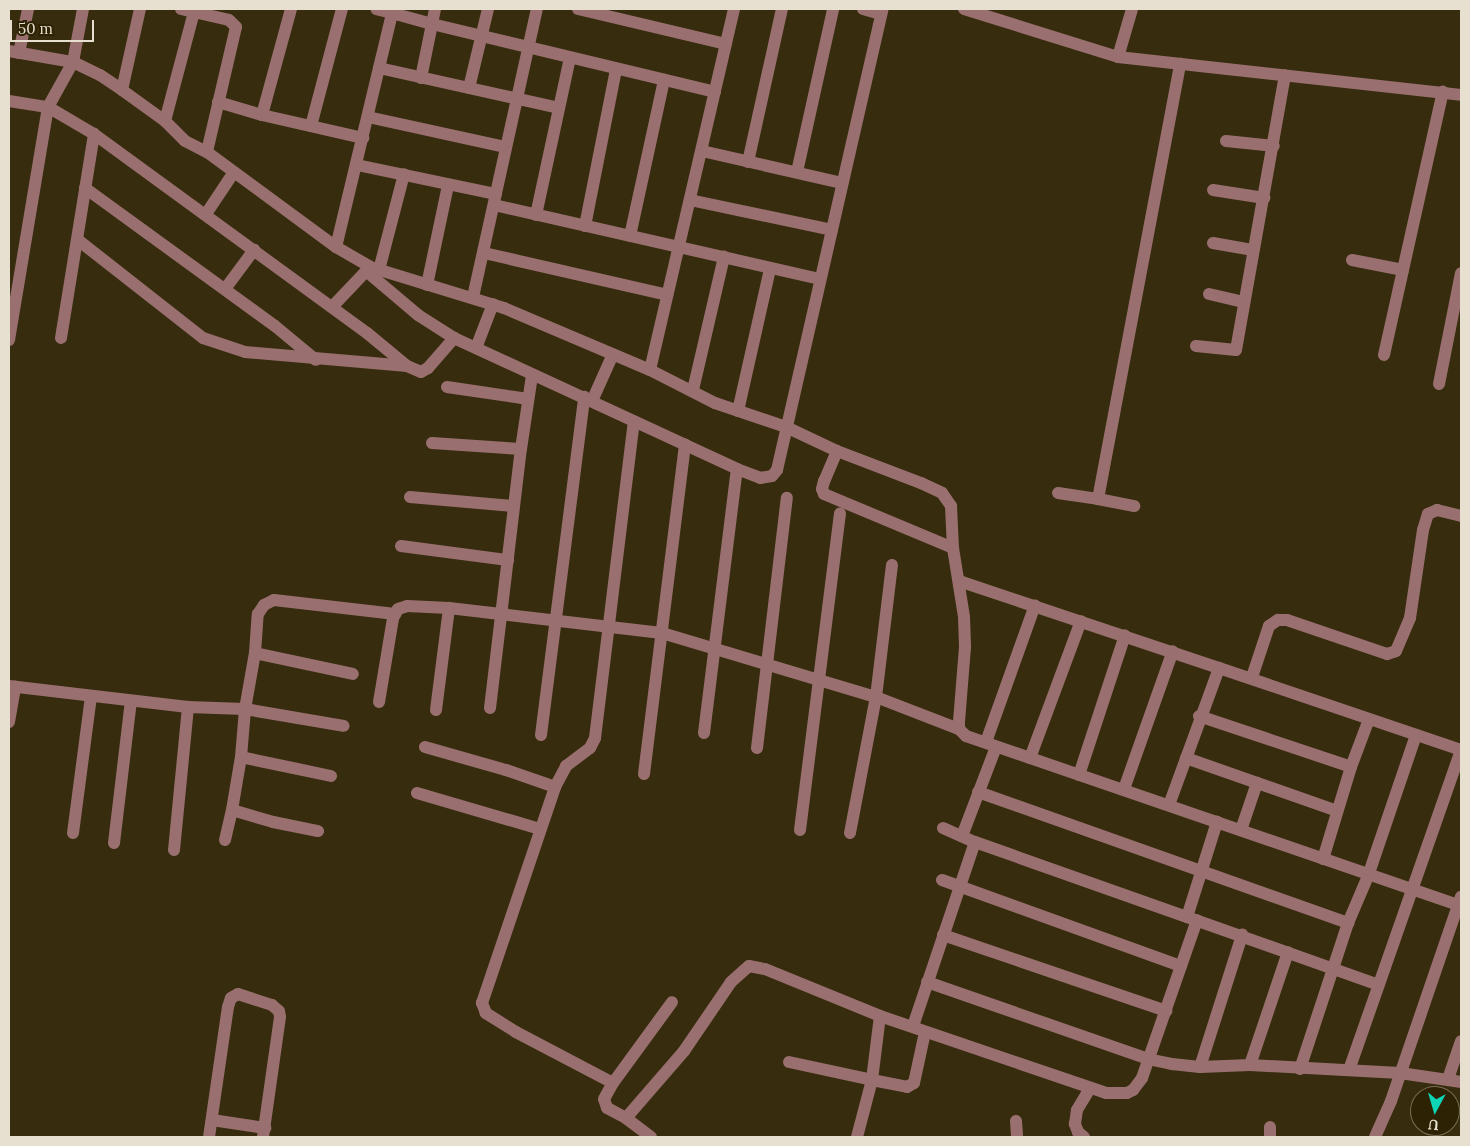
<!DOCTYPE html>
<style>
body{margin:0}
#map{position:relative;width:1470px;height:1146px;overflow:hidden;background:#382c0e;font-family:Lora,serif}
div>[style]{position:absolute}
.minor>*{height:12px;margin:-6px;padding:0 6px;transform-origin:6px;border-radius:6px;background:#99706f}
span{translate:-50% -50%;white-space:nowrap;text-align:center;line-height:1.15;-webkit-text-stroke:5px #2e2204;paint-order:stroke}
.frame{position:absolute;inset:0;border:10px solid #e7dfcf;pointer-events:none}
.north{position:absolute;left:1410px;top:1086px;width:50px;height:50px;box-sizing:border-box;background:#2e2204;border:1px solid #786e55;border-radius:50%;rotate:186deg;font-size:14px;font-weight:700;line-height:20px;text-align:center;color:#e7dfcf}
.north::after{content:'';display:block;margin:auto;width:18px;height:22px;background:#0dd5b5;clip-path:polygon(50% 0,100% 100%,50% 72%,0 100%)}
.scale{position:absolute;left:10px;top:20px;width:84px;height:22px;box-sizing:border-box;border:2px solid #e7dfcf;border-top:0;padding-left:6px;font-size:15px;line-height:18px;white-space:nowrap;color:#e7dfcf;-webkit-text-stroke:4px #2e2204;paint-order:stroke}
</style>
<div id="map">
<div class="minor">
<i style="left:181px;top:9px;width:49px;rotate:12.9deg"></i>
<i style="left:229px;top:20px;width:10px;rotate:45deg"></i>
<i style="left:236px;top:27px;width:128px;rotate:103.1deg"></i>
<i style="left:392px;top:9px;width:4px;rotate:90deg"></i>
<i style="left:392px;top:13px;width:41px;rotate:15.4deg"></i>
<i style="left:432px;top:24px;width:291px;rotate:13.5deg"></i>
<i style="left:578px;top:9px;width:152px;rotate:13.3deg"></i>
<i style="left:863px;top:9px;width:19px;rotate:16deg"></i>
<i style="left:964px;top:9px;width:161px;rotate:17.3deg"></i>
<i style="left:1118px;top:57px;width:345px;rotate:6.3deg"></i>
<i style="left:9px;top:51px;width:65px;rotate:9.8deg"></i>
<i style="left:73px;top:62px;width:54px;rotate:-79.3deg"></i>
<i style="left:19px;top:53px;width:45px;rotate:-78.4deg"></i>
<i style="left:1118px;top:57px;width:50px;rotate:-73.7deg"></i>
<i style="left:379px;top:68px;width:184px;rotate:12.5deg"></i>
<i style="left:421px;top:78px;width:70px;rotate:-78.5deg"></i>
<i style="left:469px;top:88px;width:81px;rotate:-76.5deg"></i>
<i style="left:122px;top:90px;width:83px;rotate:-77.5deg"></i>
<i style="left:9px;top:101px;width:39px;rotate:9deg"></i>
<i style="left:48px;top:107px;width:53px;rotate:30.4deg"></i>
<i style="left:94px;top:134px;width:338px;rotate:36.1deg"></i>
<i style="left:367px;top:333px;width:52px;rotate:39.5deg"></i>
<i style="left:218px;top:102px;width:46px;rotate:16.5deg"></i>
<i style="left:262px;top:115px;width:104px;rotate:12.8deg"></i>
<i style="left:262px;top:115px;width:110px;rotate:-74.7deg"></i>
<i style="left:368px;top:117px;width:141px;rotate:12.3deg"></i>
<i style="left:165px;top:121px;width:113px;rotate:-75.1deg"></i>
<i style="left:311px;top:126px;width:121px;rotate:-75.2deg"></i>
<i style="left:1226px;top:141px;width:48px;rotate:5.9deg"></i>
<i style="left:702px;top:151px;width:144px;rotate:12.9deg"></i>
<i style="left:748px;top:162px;width:157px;rotate:-77.5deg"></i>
<i style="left:357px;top:165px;width:142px;rotate:11.8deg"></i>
<i style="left:797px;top:172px;width:167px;rotate:-77.5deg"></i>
<i style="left:85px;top:188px;width:235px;rotate:36deg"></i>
<i style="left:275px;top:326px;width:53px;rotate:39.7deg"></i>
<i style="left:1213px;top:190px;width:52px;rotate:8.9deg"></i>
<i style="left:690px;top:200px;width:145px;rotate:11.9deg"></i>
<i style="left:494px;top:205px;width:334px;rotate:12.8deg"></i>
<i style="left:206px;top:214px;width:50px;rotate:-56.3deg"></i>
<i style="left:536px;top:215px;width:161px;rotate:-77.8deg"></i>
<i style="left:585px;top:226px;width:160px;rotate:-78.8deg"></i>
<i style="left:630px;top:236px;width:160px;rotate:-77.7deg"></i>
<i style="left:78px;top:240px;width:159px;rotate:38.1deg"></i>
<i style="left:203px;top:338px;width:44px;rotate:18.4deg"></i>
<i style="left:245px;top:352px;width:163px;rotate:4.9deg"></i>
<i style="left:407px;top:366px;width:15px;rotate:23deg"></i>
<i style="left:421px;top:372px;width:8px;rotate:-30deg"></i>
<i style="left:428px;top:368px;width:40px;rotate:-49deg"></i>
<i style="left:1213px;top:243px;width:41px;rotate:9.9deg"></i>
<i style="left:336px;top:247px;width:241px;rotate:-76.5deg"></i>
<i style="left:392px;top:13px;width:16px;rotate:-166deg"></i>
<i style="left:484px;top:253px;width:188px;rotate:12.9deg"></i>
<i style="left:1352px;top:260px;width:52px;rotate:11.1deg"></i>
<i style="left:379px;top:270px;width:99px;rotate:-75.4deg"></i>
<i style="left:366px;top:271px;width:68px;rotate:40.2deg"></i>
<i style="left:418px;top:315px;width:43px;rotate:32.6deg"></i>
<i style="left:454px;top:338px;width:312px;rotate:24.8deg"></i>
<i style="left:737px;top:469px;width:25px;rotate:21deg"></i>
<i style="left:760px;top:478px;width:12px;rotate:-9deg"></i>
<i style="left:772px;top:476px;width:8px;rotate:-50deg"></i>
<i style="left:777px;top:470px;width:473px;rotate:-77.1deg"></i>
<i style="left:427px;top:285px;width:102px;rotate:-78.1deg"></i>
<i style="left:225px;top:289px;width:49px;rotate:-53.4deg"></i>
<i style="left:1209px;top:294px;width:36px;rotate:13deg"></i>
<i style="left:473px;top:297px;width:295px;rotate:-77.5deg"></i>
<i style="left:332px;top:307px;width:55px;rotate:-46.5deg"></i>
<i style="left:61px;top:338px;width:207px;rotate:-80.8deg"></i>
<i style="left:9px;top:340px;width:236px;rotate:-80.5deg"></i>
<i style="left:48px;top:107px;width:51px;rotate:-60.9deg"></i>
<i style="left:73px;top:62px;width:30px;rotate:26deg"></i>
<i style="left:100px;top:75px;width:27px;rotate:34deg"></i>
<i style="left:122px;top:90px;width:53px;rotate:35.8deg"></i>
<i style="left:165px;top:121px;width:28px;rotate:45deg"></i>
<i style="left:185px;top:141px;width:25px;rotate:27deg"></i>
<i style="left:207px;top:152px;width:160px;rotate:36.4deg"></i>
<i style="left:336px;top:247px;width:39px;rotate:30deg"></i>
<i style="left:370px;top:267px;width:140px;rotate:17deg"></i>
<i style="left:504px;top:308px;width:159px;rotate:23deg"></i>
<i style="left:650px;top:370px;width:73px;rotate:26.9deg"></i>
<i style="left:715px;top:403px;width:75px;rotate:18.7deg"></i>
<i style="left:786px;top:427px;width:56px;rotate:25.2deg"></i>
<i style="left:837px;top:451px;width:90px;rotate:20.9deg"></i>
<i style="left:921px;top:483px;width:23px;rotate:25deg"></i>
<i style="left:942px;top:493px;width:16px;rotate:55deg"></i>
<i style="left:951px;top:506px;width:42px;rotate:87.3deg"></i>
<i style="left:953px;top:548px;width:70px;rotate:80.9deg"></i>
<i style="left:964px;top:617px;width:30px;rotate:88deg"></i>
<i style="left:965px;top:647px;width:75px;rotate:94.6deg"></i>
<i style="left:959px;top:722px;width:7px;rotate:90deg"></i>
<i style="left:959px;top:729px;width:10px;rotate:45deg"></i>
<i style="left:966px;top:736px;width:523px;rotate:18.95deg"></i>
<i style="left:1196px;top:346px;width:40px;rotate:5.7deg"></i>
<i style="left:1236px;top:350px;width:279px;rotate:-79.9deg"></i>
<i style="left:476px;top:348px;width:47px;rotate:-68.9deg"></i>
<i style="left:1384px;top:355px;width:270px;rotate:-77.4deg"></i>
<i style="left:650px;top:370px;width:371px;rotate:-76.9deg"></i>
<i style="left:1439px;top:384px;width:113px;rotate:-78.8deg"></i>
<i style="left:447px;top:387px;width:82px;rotate:8.4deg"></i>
<i style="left:693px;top:390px;width:137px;rotate:-76.9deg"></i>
<i style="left:592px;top:401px;width:51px;rotate:-65.9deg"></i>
<i style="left:738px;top:411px;width:146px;rotate:-77.3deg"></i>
<i style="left:432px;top:443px;width:89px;rotate:3.9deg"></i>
<i style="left:837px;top:451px;width:33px;rotate:113deg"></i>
<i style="left:824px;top:481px;width:8px;rotate:104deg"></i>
<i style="left:822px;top:489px;width:5px;rotate:68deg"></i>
<i style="left:824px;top:494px;width:140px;rotate:22.7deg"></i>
<i style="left:1058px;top:493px;width:40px;rotate:8.5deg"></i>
<i style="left:1098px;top:499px;width:443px;rotate:-79.3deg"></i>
<i style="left:410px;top:497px;width:103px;rotate:5deg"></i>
<i style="left:1098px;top:499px;width:37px;rotate:11deg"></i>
<i style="left:401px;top:546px;width:108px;rotate:7.5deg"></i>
<i style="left:959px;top:581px;width:274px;rotate:18.5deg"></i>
<i style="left:255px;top:653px;width:100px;rotate:12.1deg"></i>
<i style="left:1252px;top:677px;width:54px;rotate:-71.6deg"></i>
<i style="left:1269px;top:626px;width:11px;rotate:-34deg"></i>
<i style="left:1278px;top:620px;width:9px"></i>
<i style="left:1287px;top:620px;width:106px;rotate:18.8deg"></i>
<i style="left:1387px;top:654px;width:9px;rotate:-18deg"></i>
<i style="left:1396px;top:651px;width:36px;rotate:-67deg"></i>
<i style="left:1410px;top:618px;width:89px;rotate:-81.6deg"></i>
<i style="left:1423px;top:530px;width:17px;rotate:-73deg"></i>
<i style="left:1428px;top:514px;width:10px;rotate:-24deg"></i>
<i style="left:1437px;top:510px;width:25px;rotate:14deg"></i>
<i style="left:9px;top:686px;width:180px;rotate:6.7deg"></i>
<i style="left:188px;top:707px;width:57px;rotate:2deg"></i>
<i style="left:245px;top:709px;width:100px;rotate:9.7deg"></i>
<i style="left:379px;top:702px;width:85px;rotate:-80.5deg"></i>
<i style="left:393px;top:618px;width:10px;rotate:-61deg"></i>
<i style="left:398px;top:609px;width:9px;rotate:-18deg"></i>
<i style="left:407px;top:606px;width:42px;rotate:2.7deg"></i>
<i style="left:449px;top:608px;width:214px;rotate:6.7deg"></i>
<i style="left:662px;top:633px;width:223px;rotate:16.7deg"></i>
<i style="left:876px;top:697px;width:89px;rotate:21.1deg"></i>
<i style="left:490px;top:708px;width:261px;rotate:-83.2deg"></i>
<i style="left:521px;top:449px;width:75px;rotate:-81.5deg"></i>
<i style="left:436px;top:710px;width:103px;rotate:-82.7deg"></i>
<i style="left:1199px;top:716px;width:160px;rotate:18.5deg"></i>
<i style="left:9px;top:722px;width:36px;rotate:-80deg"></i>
<i style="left:704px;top:733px;width:266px;rotate:-82.9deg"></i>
<i style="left:541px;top:735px;width:341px;rotate:-82.7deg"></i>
<i style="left:986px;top:742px;width:145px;rotate:-70.3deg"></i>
<i style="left:425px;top:747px;width:84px;rotate:15.9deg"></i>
<i style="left:506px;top:770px;width:52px;rotate:19.1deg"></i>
<i style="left:757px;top:748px;width:252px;rotate:-83.2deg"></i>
<i style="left:1030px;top:758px;width:146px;rotate:-69.6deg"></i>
<i style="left:1186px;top:758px;width:160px;rotate:19.3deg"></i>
<i style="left:644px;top:774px;width:332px;rotate:-82.9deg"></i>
<i style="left:1079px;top:775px;width:147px;rotate:-71.8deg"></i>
<i style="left:331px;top:776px;width:92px;rotate:-168.1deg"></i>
<i style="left:241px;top:757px;width:48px;rotate:-85.2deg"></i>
<i style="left:245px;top:709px;width:57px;rotate:-79.9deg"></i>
<i style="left:255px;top:653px;width:39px;rotate:-86deg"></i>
<i style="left:258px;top:614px;width:11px;rotate:-56deg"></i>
<i style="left:264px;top:605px;width:11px;rotate:-27deg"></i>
<i style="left:274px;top:600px;width:122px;rotate:6.6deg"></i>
<i style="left:1124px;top:789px;width:146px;rotate:-70.5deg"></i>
<i style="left:978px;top:792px;width:393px;rotate:19.5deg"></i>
<i style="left:417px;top:793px;width:128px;rotate:16.3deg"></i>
<i style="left:1169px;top:805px;width:146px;rotate:-69.9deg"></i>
<i style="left:1219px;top:668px;width:256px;rotate:18.7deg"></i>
<i style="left:232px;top:810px;width:43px;rotate:16.3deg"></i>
<i style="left:273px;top:822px;width:46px;rotate:11.3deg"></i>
<i style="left:943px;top:828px;width:35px;rotate:24deg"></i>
<i style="left:975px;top:842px;width:428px;rotate:19.5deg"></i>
<i style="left:800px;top:830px;width:319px;rotate:-82.8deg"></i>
<i style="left:1241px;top:830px;width:50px;rotate:-71.2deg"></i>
<i style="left:73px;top:833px;width:138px;rotate:-82.5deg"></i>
<i style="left:850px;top:833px;width:138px;rotate:-79.2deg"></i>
<i style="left:876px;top:697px;width:133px;rotate:-83.1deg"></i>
<i style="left:962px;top:836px;width:95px;rotate:-69.1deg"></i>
<i style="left:225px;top:840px;width:31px;rotate:-77deg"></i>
<i style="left:232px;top:810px;width:54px;rotate:-80.4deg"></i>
<i style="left:114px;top:843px;width:143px;rotate:-83.2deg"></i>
<i style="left:174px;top:850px;width:144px;rotate:-84.4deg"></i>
<i style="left:1323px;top:859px;width:96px;rotate:-73.1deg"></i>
<i style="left:1351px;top:767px;width:51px;rotate:-69.4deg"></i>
<i style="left:942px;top:880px;width:254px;rotate:19.8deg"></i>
<i style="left:1187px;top:917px;width:100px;rotate:-72.5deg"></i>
<i style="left:943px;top:935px;width:236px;rotate:18.8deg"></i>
<i style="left:927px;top:982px;width:234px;rotate:19.2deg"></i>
<i style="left:1148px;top:1059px;width:25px;rotate:12deg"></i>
<i style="left:1172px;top:1064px;width:28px;rotate:6deg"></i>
<i style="left:1200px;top:1067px;width:50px;rotate:-2.3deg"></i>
<i style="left:1250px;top:1065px;width:150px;rotate:3.1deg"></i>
<i style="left:1400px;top:1073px;width:62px;rotate:8.4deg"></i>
<i style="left:913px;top:1026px;width:194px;rotate:-71.4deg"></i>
<i style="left:789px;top:1062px;width:85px;rotate:12.2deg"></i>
<i style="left:872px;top:1080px;width:64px;rotate:-82.9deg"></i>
<i style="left:880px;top:1016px;width:239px;rotate:18.8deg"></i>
<i style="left:1106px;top:1093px;width:21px"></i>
<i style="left:1127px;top:1093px;width:7px;rotate:-27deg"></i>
<i style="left:1133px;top:1090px;width:15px;rotate:-53deg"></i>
<i style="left:1142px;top:1078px;width:167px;rotate:-70.8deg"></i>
<i style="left:1250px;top:1065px;width:119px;rotate:-71.4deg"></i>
<i style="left:1200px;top:1067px;width:139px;rotate:-72.3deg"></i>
<i style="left:1300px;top:1069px;width:154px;rotate:-71.8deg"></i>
<i style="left:1348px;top:923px;width:51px;rotate:-66.9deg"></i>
<i style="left:1368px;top:876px;width:149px;rotate:-71.2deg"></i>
<i style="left:1349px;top:1070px;width:339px;rotate:-70.7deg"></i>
<i style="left:1448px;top:1079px;width:40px;rotate:-71.1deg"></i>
<i style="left:613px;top:1083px;width:110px;rotate:-152.3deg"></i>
<i style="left:516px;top:1032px;width:36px;rotate:-148deg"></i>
<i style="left:486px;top:1013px;width:11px;rotate:-112deg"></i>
<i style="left:482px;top:1003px;width:228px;rotate:-71.3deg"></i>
<i style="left:555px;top:787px;width:24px;rotate:-62deg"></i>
<i style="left:566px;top:766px;width:30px;rotate:-37deg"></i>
<i style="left:590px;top:748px;width:11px;rotate:-63deg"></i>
<i style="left:595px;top:738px;width:319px;rotate:-83deg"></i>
<i style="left:626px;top:1118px;width:89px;rotate:-49.1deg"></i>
<i style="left:684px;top:1051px;width:83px;rotate:-55.7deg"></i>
<i style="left:731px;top:982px;width:24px;rotate:-42deg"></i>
<i style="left:749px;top:966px;width:16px;rotate:11deg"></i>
<i style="left:765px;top:969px;width:124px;rotate:22.2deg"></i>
<i style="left:212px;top:1120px;width:54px;rotate:8.6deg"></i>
<i style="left:1016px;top:1121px;width:16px;rotate:86deg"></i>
<i style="left:209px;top:1137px;width:131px;rotate:-81.7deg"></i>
<i style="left:228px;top:1007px;width:9px;rotate:-72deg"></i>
<i style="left:231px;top:998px;width:8px;rotate:-30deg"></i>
<i style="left:238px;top:994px;width:36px;rotate:18deg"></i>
<i style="left:272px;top:1005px;width:9px;rotate:41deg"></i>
<i style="left:279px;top:1011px;width:6px;rotate:81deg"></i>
<i style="left:280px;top:1017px;width:121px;rotate:98.1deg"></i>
<i style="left:651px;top:1137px;width:31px;rotate:-143deg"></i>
<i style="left:626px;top:1118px;width:21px;rotate:-152deg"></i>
<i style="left:607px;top:1108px;width:9px;rotate:-108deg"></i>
<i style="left:604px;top:1099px;width:18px;rotate:-61deg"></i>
<i style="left:613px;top:1083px;width:100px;rotate:-53.9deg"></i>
<i style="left:857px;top:1137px;width:59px;rotate:-75.3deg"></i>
<i style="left:872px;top:1080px;width:36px;rotate:11deg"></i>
<i style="left:907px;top:1087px;width:8px;rotate:-30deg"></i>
<i style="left:914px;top:1083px;width:52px;rotate:-77.8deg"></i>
<i style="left:1084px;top:1137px;width:8px;rotate:-140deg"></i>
<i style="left:1078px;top:1132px;width:9px;rotate:-111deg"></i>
<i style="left:1075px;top:1124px;width:14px;rotate:-82deg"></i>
<i style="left:1077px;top:1110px;width:26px;rotate:-59deg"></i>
<i style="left:1270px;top:1137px;width:10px;rotate:-90deg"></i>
<i style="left:1375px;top:1137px;width:39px;rotate:-66deg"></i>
<i style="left:1391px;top:1101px;width:216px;rotate:-71.1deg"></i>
</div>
<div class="frame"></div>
<div class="north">U</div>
<div class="scale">50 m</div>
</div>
